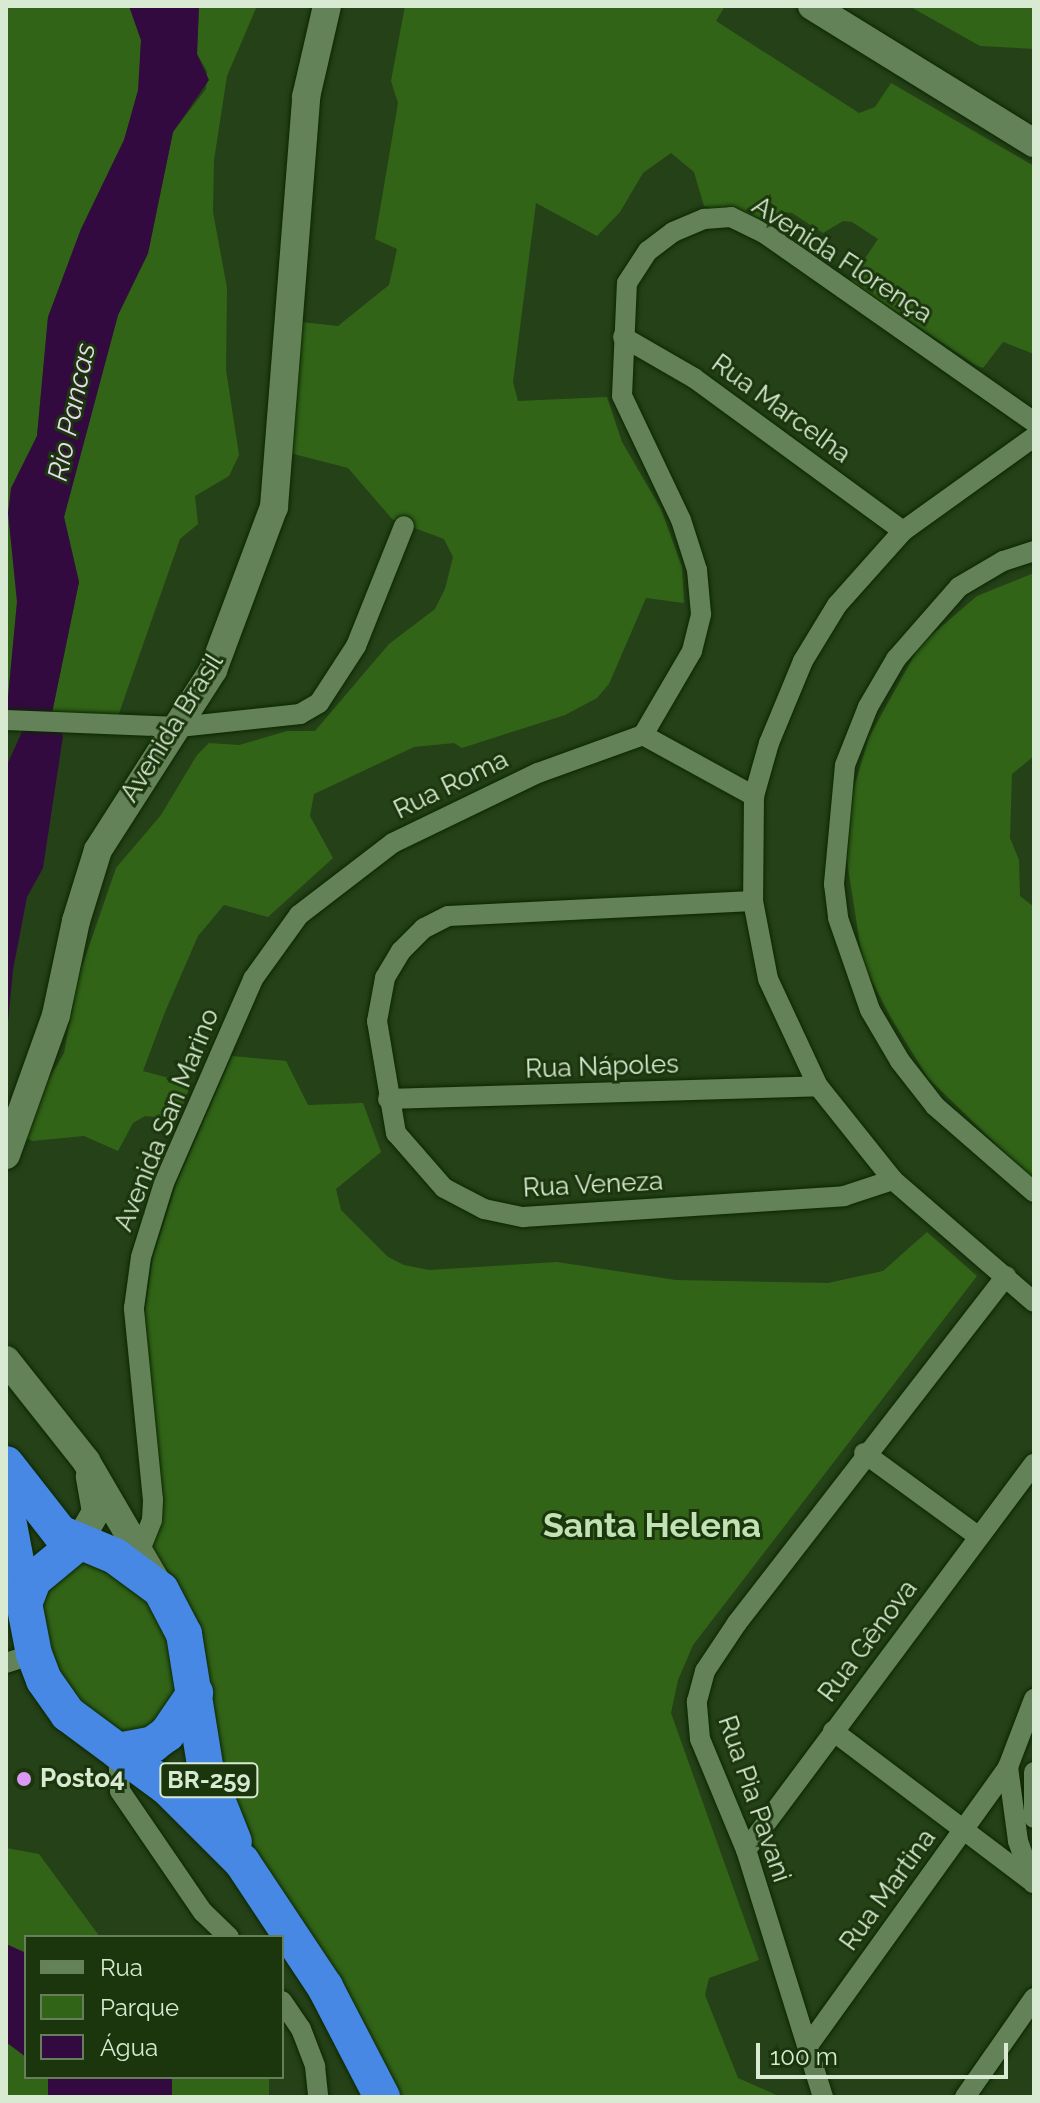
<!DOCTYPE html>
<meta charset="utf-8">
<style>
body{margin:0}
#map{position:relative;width:1040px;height:2103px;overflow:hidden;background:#254118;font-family:Raleway,sans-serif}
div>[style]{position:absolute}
.green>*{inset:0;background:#326418;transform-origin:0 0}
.water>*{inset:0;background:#330a3f;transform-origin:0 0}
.roads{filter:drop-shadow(0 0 2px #0c2700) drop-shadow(0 0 2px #0c2700)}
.street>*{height:20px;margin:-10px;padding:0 10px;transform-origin:10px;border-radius:10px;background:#638257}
.secondary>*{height:28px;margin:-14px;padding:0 14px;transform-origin:14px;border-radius:14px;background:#638257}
.highway>*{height:36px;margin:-18px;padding:0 18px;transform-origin:18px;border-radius:18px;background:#4688e3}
.dots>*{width:22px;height:22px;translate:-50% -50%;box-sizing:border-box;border:4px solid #1b360d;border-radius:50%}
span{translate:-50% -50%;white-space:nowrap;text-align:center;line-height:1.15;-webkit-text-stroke:6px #1b360d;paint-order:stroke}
.shield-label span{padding:2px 6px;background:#1b360d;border:2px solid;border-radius:6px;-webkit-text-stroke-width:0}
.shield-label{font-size:24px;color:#d8ead2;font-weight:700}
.street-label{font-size:26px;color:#d8ead2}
.poi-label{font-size:26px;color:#d8ead2;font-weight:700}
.left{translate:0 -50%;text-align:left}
.water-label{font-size:28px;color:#ead8f1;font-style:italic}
.district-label{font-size:34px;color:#c1e3b3;font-weight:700}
.frame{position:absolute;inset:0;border:8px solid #d8ead2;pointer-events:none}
.legend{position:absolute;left:24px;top:1935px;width:260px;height:144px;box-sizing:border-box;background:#1b360d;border:2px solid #677e5c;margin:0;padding:10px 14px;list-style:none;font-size:24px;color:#d8ead2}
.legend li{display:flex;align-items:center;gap:16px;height:40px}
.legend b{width:40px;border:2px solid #677e5c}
.scale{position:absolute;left:756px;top:2043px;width:252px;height:36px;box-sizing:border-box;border:4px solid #d8ead2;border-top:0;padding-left:10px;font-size:24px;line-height:28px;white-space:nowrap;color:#d8ead2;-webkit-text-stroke:6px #1b360d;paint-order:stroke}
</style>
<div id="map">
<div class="green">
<i style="clip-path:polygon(6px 6px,129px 6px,141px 40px,139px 90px,124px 140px,81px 229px,48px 317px,37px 436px,15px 481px,17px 602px,7px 708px)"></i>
<i style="clip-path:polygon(199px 6px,257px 6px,227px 76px,214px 160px,213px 212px,227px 288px,226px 370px,239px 455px,229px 476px,195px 496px,198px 524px,180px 539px,117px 719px,52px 713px,79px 582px,64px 517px,118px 315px,148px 254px,173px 132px,206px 89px,207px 71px,197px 54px)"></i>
<i style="clip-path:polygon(405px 6px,725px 6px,716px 21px,859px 113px,875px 107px,891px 83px,1034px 166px,1034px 354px,1003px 342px,983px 368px,977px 366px,850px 281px,878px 239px,852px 222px,843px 221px,823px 233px,792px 213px,782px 212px,763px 225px,704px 206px,694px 172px,671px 153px,643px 173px,620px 212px,597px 236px,536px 203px,513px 382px,518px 401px,607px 397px,622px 442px,661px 509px,682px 567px,684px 603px,646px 598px,609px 684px,597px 698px,565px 715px,462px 748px,454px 743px,414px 747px,314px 794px,310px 816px,333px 858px,268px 917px,224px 905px,198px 936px,165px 1012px,143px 1071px,191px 1084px,178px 1119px,145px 1116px,133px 1123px,118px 1151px,84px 1136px,32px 1141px,27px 1138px,29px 1113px,64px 1053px,78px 978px,116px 868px,161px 815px,197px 755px,209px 743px,239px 745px,287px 731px,315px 731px,389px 644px,435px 609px,445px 589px,453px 557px,444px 539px,393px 520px,348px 468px,286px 452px,301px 322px,338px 326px,389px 285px,397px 249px,375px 239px,398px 103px,391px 81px)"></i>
<i style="clip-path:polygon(909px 6px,1034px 6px,1034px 49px,980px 46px)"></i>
<i style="clip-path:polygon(1034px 573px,1034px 756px,1012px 774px,1010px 838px,1019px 860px,1020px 896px,1034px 907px,1034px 1181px,928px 1078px,891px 1018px,863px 964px,847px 861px,851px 798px,869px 737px,920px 645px,977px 596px)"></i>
<i style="clip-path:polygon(232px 1056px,286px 1061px,308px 1105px,363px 1103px,381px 1152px,336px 1189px,341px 1210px,388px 1257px,404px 1265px,429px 1270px,557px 1262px,676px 1280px,828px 1283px,883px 1271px,927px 1232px,977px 1276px,693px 1645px,678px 1680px,671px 1713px,759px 1960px,709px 1978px,705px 1995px,738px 2078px,781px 2097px,393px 2097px,214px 1773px,145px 1558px,161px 1481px,144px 1318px,153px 1257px,177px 1182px)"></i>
<i style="clip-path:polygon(92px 1555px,160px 1610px,187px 1700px,163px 1732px,124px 1735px,85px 1713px,56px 1673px,38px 1634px,45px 1585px)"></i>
<i style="clip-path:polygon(6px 1848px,39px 1854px,100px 1937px,26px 1937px,26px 1953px,6px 1944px)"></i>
<i style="clip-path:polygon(6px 2042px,26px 2057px,26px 2077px,48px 2077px,61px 2097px,6px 2097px)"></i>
<i style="left:172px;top:2077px;width:97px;height:20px"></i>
</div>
<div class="water">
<i style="clip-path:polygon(129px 6px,199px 6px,197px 54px,209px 80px,173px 132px,148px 253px,118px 315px,64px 517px,79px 582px,52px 713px,63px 736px,43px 868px,27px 897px,13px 970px,6px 1044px,6px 767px,22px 732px,7px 708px,17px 602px,8px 513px,11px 488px,37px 436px,48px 317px,81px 229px,124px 140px,138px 90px,141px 40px)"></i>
<i style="clip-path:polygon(6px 1944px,26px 1953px,26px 2057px,6px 2042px)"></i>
<i style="left:48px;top:2077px;width:124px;height:24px"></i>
</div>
<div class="roads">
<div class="street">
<i style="left:623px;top:337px;width:82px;rotate:30deg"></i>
<i style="left:694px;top:378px;width:259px;rotate:36.2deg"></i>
<i style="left:1034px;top:437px;width:161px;rotate:144.3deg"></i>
<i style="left:903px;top:531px;width:99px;rotate:131.7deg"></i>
<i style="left:837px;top:605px;width:66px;rotate:121.3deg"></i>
<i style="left:803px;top:661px;width:89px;rotate:112.5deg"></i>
<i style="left:769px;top:743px;width:55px;rotate:105.8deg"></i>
<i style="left:754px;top:796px;width:105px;rotate:90.5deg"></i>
<i style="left:753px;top:901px;width:79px;rotate:79.1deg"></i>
<i style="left:768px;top:979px;width:118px;rotate:65deg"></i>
<i style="left:818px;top:1086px;width:120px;rotate:51.4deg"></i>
<i style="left:893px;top:1180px;width:186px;rotate:40.9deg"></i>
<i style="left:1034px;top:551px;width:33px;rotate:162deg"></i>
<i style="left:1003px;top:561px;width:51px;rotate:149.4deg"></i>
<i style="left:959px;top:587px;width:96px;rotate:131.2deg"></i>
<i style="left:896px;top:659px;width:56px;rotate:120.3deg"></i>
<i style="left:868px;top:707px;width:62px;rotate:111.6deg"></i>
<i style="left:845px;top:765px;width:120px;rotate:95.3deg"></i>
<i style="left:834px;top:884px;width:34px;rotate:83deg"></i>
<i style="left:838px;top:918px;width:97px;rotate:70.8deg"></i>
<i style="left:870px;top:1010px;width:59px;rotate:59.5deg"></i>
<i style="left:900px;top:1061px;width:57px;rotate:52.1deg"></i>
<i style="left:935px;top:1106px;width:131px;rotate:41deg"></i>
<i style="left:6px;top:720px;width:173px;rotate:2.3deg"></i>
<i style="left:179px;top:727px;width:122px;rotate:-6.1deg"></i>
<i style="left:300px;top:714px;width:22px;rotate:-30deg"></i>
<i style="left:319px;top:703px;width:68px;rotate:-57deg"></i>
<i style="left:356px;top:646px;width:129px;rotate:-68.2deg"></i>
<i style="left:643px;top:735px;width:97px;rotate:-59.7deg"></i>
<i style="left:692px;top:651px;width:38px;rotate:-76deg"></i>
<i style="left:701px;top:614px;width:44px;rotate:-95.2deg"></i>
<i style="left:697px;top:570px;width:52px;rotate:-107.7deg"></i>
<i style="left:681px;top:520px;width:137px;rotate:-115.4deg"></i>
<i style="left:622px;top:396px;width:113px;rotate:-87.5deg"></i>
<i style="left:627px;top:283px;width:38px;rotate:-57deg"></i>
<i style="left:648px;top:251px;width:31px;rotate:-37deg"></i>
<i style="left:673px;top:232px;width:34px;rotate:-23deg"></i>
<i style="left:704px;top:219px;width:27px;rotate:-4deg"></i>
<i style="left:731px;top:217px;width:37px;rotate:26deg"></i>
<i style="left:764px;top:233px;width:330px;rotate:35deg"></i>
<i style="left:643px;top:735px;width:127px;rotate:28.8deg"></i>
<i style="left:753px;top:901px;width:305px;rotate:177.2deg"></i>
<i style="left:448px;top:916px;width:27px;rotate:153deg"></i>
<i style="left:424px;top:928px;width:33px;rotate:135deg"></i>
<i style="left:401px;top:951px;width:31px;rotate:121deg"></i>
<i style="left:385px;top:978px;width:44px;rotate:100.5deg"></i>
<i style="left:377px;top:1021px;width:114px;rotate:80.4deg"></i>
<i style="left:396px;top:1133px;width:73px;rotate:48.9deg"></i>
<i style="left:444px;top:1188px;width:45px;rotate:27.7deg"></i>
<i style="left:484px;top:1209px;width:40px;rotate:12deg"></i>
<i style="left:523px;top:1217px;width:322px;rotate:-3.7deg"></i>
<i style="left:844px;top:1196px;width:52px;rotate:-18.1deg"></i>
<i style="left:388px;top:1099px;width:430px;rotate:-1.7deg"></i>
<i style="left:864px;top:1453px;width:141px;rotate:36.1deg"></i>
<i style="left:140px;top:1550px;width:32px;rotate:-68deg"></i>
<i style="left:152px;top:1520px;width:20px;rotate:-87deg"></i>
<i style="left:153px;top:1500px;width:193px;rotate:-95.7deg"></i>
<i style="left:134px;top:1308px;width:51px;rotate:-82.2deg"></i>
<i style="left:141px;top:1257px;width:77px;rotate:-72.7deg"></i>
<i style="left:164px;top:1183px;width:223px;rotate:-66.4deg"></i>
<i style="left:253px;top:979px;width:79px;rotate:-54.3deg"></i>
<i style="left:299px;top:915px;width:118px;rotate:-37.5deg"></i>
<i style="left:393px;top:843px;width:161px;rotate:-25.8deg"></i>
<i style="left:538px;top:773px;width:112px;rotate:-19.9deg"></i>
<i style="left:6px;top:1663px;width:29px;rotate:-18deg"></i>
<i style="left:833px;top:1731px;width:247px;rotate:37.1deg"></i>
<i style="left:118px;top:1751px;width:40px;rotate:87.1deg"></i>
<i style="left:120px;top:1791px;width:147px;rotate:55.6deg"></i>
<i style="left:203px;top:1912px;width:36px;rotate:44deg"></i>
<i style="left:1034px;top:1772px;width:46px;rotate:90deg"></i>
<i style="left:746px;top:1850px;width:482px;rotate:-53.3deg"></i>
<i style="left:1033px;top:1883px;width:45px;rotate:-109.7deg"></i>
<i style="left:1018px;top:1841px;width:75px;rotate:-97.7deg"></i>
<i style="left:1008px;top:1767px;width:73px;rotate:-69.1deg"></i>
<i style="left:282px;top:2001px;width:34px;rotate:56deg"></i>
<i style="left:301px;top:2029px;width:40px;rotate:69deg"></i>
<i style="left:315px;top:2066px;width:31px;rotate:84deg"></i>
<i style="left:810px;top:2043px;width:340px;rotate:-54.3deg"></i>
<i style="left:823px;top:2097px;width:259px;rotate:-107.3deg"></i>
<i style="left:746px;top:1850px;width:120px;rotate:-112.5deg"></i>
<i style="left:700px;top:1739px;width:38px;rotate:-95deg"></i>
<i style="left:697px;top:1701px;width:31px;rotate:-75deg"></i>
<i style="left:705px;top:1671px;width:58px;rotate:-56.3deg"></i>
<i style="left:737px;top:1623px;width:439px;rotate:-52.2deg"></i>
<i style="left:965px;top:2097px;width:121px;rotate:-55.1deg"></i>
</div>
<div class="secondary">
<i style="left:812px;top:6px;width:261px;rotate:31.7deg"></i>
<i style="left:6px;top:1155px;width:149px;rotate:-70.3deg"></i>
<i style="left:56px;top:1015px;width:96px;rotate:-78deg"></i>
<i style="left:76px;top:921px;width:74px;rotate:-72.8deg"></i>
<i style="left:98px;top:850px;width:214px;rotate:-57.4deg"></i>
<i style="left:213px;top:670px;width:174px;rotate:-69.5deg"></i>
<i style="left:274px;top:507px;width:411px;rotate:-85.5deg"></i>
<i style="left:306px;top:97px;width:93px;rotate:-77deg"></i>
<i style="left:6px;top:1360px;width:129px;rotate:51.6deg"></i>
<i style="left:86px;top:1461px;width:145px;rotate:59.7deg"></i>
<i style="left:78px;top:1543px;width:36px;rotate:-60deg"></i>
<i style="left:96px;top:1512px;width:36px;rotate:-100deg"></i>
</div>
<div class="highway">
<i style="left:6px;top:1464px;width:88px;rotate:52deg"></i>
<i style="left:60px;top:1533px;width:60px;rotate:22.7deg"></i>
<i style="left:115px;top:1556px;width:57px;rotate:36.5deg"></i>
<i style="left:161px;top:1590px;width:50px;rotate:62.4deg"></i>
<i style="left:184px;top:1634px;width:140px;rotate:80.9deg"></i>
<i style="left:206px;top:1772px;width:75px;rotate:68.2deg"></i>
<i style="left:6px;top:1509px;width:148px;rotate:79.1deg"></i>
<i style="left:34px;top:1654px;width:28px;rotate:69deg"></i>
<i style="left:44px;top:1680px;width:42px;rotate:54.8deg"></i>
<i style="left:68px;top:1714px;width:124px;rotate:36.5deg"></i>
<i style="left:168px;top:1788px;width:105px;rotate:45deg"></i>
<i style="left:242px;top:1862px;width:150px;rotate:56.4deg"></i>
<i style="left:325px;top:1987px;width:124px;rotate:62.6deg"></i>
<i style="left:24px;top:1604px;width:26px;rotate:-69deg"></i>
<i style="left:33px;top:1580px;width:58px;rotate:-39.4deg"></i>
<i style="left:118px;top:1751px;width:36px;rotate:-11deg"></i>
<i style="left:153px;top:1744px;width:17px;rotate:-36deg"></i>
<i style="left:167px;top:1734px;width:50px;rotate:-55.7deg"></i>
</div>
</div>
<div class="dots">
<i style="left:24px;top:1779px;background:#dc99f4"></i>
</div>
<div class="shield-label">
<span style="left:209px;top:1780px">BR-259</span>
</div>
<div class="street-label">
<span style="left:842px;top:260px;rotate:33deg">Avenida Florença</span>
<span style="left:781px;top:409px;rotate:36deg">Rua Marcelha</span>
<span style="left:172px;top:728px;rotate:-58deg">Avenida Brasil</span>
<span style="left:451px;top:785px;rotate:-26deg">Rua Roma</span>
<span style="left:602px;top:1067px;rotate:-2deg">Rua Nápoles</span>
<span style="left:167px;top:1120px;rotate:-68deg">Avenida San Marino</span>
<span style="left:593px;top:1185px;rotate:-3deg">Rua Veneza</span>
<span style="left:868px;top:1641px;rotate:-53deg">Rua Gênova</span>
<span style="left:754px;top:1799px;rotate:71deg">Rua Pia Pavani</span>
<span style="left:888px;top:1890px;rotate:-54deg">Rua Martina</span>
</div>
<div class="poi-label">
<span class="left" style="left:40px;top:1779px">Posto4</span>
</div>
<div class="water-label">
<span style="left:72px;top:412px;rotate:-78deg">Rio Pancas</span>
</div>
<div class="district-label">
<span style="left:652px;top:1526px">Santa Helena</span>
</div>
<div class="frame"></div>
<ul class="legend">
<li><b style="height:10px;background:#638257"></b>Rua</li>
<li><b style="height:22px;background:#326418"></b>Parque</li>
<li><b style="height:22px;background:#330a3f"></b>Água</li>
</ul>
<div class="scale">100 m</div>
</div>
